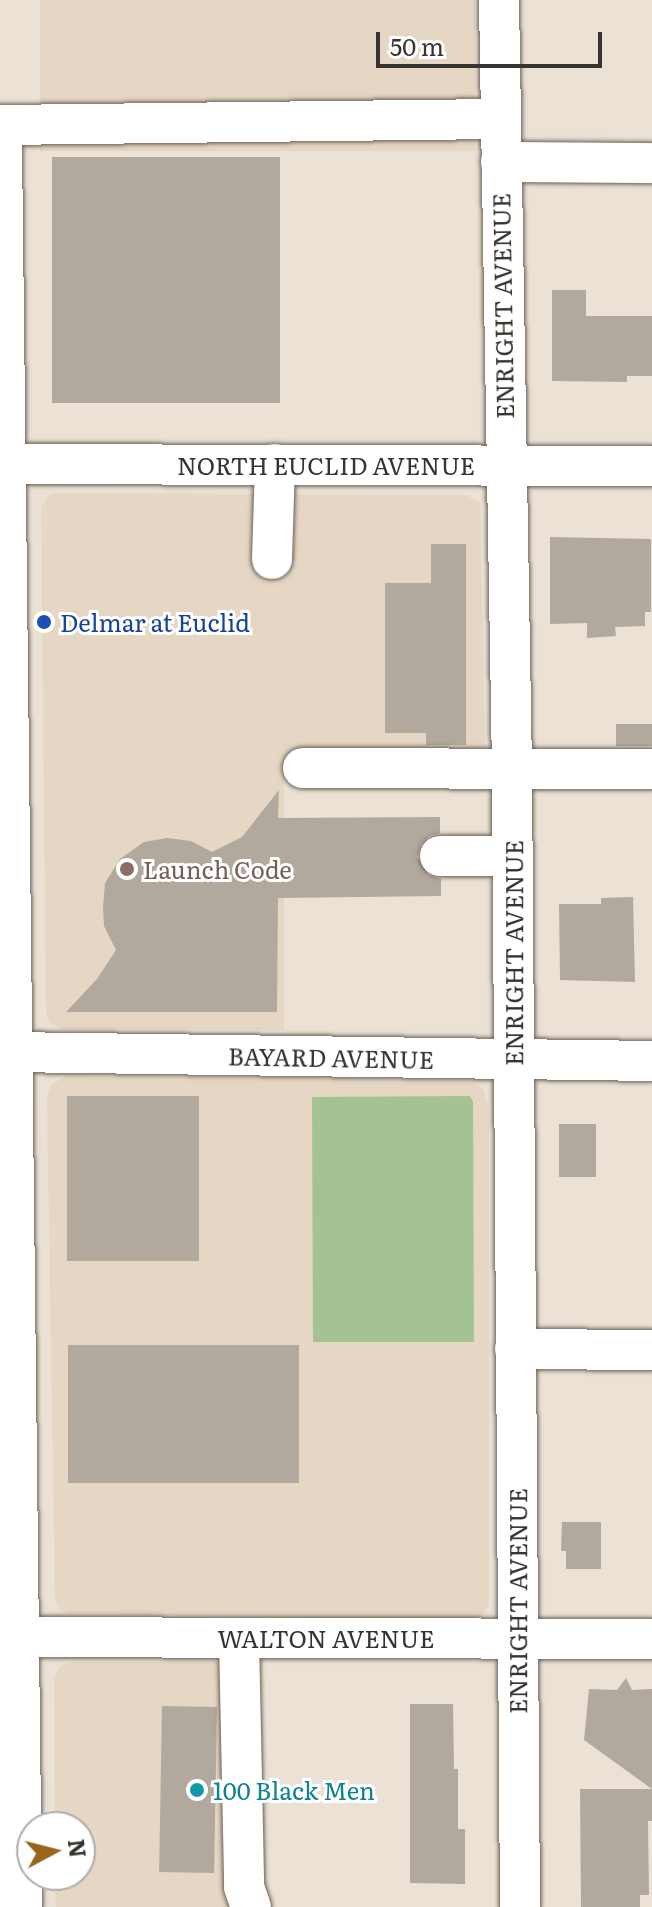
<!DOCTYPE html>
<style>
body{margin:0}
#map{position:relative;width:652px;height:1907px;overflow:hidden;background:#ebe1d5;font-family:Literata,serif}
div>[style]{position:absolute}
.built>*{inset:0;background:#e6d6c4;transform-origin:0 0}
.green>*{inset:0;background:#a4c293}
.building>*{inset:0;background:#b2a99e;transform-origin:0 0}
.roads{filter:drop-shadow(0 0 2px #6a6157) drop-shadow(0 0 2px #6a6157)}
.minor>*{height:40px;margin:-20px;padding:0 20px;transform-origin:20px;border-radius:20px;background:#fff}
.major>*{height:44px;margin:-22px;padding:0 22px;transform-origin:22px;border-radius:22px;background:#fff}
.dots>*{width:22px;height:22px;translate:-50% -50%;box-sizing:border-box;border:4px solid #fff;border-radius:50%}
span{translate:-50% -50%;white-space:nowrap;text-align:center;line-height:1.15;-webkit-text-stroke:6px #fff;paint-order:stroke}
.street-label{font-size:24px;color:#37332f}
.transit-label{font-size:24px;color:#164399}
.left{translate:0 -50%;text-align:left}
.education-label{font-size:24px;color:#785e54}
.culture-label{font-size:24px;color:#0d838f}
.north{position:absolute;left:16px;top:1811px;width:80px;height:80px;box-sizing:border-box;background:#fff;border:2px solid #afadac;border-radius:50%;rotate:83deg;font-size:22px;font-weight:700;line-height:32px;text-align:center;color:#37332f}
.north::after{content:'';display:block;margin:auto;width:28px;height:36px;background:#98651a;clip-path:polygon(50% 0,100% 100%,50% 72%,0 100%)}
.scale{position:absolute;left:376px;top:32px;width:226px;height:36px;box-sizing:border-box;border:4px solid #37332f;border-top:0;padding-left:10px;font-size:24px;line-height:28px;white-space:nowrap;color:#37332f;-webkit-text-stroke:6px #fff;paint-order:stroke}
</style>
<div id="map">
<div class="built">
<i style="left:40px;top:0;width:435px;height:151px"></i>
<i style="clip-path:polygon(55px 493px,466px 495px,480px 503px,485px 758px,284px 757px,284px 1030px,61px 1029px,49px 1022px,46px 1013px,41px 507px,48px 496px)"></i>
<i style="clip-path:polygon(66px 1076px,472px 1080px,483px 1089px,489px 1109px,489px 1604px,482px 1615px,463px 1620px,69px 1614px,60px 1610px,55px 1599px,47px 1098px,51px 1085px)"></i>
<i style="clip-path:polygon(73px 1662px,232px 1662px,241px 1907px,56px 1907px,55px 1875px,80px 1875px,80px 1827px,55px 1827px,54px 1678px,60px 1666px)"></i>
</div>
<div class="green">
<i style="clip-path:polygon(470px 1096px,473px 1102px,474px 1342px,313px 1342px,312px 1097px)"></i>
</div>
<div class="building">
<i style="left:52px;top:157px;width:228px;height:246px"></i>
<i style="clip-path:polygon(552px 290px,586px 290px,586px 316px,652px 316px,652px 376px,627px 376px,627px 382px,552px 381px)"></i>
<i style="clip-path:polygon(550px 537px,651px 539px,651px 612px,645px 612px,645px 626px,615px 627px,616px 636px,587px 638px,587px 623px,550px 624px)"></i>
<i style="clip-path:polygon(431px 544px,466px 544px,466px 745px,426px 745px,426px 733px,385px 733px,385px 583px,431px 583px)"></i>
<i style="left:616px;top:724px;width:36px;height:22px"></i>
<i style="clip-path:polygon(279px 790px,278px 818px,440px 817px,440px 833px,429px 836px,421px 844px,417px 857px,428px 875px,441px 879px,441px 896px,278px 898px,277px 1012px,66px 1012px,97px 979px,116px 950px,104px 926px,103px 907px,105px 883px,120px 859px,144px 842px,167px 838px,191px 841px,212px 852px,242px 837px)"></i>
<i style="clip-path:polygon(633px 897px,635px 982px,560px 980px,559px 904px,601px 904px,601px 898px)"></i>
<i style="left:67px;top:1096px;width:132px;height:165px"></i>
<i style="left:559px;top:1124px;width:37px;height:53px"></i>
<i style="left:68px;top:1345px;width:231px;height:138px"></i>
<i style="clip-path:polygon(562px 1522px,601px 1522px,601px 1569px,566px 1569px,566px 1551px,561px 1551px)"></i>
<i style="clip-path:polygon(626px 1678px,632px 1690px,652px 1689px,652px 1789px,584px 1740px,589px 1689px,617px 1690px)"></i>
<i style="clip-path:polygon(410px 1704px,453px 1704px,454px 1769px,458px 1769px,458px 1829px,465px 1829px,465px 1884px,410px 1883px)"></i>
<i style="left:162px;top:1706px;width:55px;height:166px;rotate:1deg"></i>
<i style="clip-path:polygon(580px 1789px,652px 1789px,652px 1821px,648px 1821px,649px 1895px,640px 1895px,640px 1907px,581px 1907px)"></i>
</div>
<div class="roads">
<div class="minor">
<i style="left:499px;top:0;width:768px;rotate:89.03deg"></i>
<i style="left:512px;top:768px;width:1139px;rotate:89.6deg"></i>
<i style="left:0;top:125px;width:500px;rotate:-0.69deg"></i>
<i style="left:501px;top:162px;width:151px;rotate:0.4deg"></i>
<i style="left:0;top:464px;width:652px;rotate:0.18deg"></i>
<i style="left:272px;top:559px;width:95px;rotate:-88.2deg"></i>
<i style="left:303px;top:768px;width:349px;rotate:0.2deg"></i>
<i style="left:440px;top:856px;width:72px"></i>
<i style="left:9px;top:1052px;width:643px;rotate:0.8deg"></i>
<i style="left:515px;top:1349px;width:137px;rotate:0.4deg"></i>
<i style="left:0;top:1637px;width:652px;rotate:0.18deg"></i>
<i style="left:239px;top:1639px;width:248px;rotate:88.8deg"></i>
<i style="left:244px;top:1887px;width:21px;rotate:71deg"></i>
</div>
<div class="major">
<i style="left:0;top:143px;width:1764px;rotate:89.35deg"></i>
</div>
</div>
<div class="dots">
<i style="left:44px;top:622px;background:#1a4fb4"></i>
<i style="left:127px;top:869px;background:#8d6e63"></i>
<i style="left:197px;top:1790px;background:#0f9aa8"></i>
</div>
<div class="street-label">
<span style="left:502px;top:306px;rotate:-91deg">ENRIGHT AVENUE</span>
<span style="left:326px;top:465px">NORTH EUCLID AVENUE</span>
<span style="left:513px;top:953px;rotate:-90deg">ENRIGHT AVENUE</span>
<span style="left:331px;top:1057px;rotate:1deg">BAYARD AVENUE</span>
<span style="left:517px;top:1601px;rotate:-90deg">ENRIGHT AVENUE</span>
<span style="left:326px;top:1638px">WALTON AVENUE</span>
</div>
<div class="transit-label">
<span class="left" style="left:60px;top:622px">Delmar at Euclid</span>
</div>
<div class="education-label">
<span class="left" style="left:143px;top:869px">Launch Code</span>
</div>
<div class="culture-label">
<span class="left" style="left:213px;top:1790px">100 Black Men</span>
</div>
<div class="north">N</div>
<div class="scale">50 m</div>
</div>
